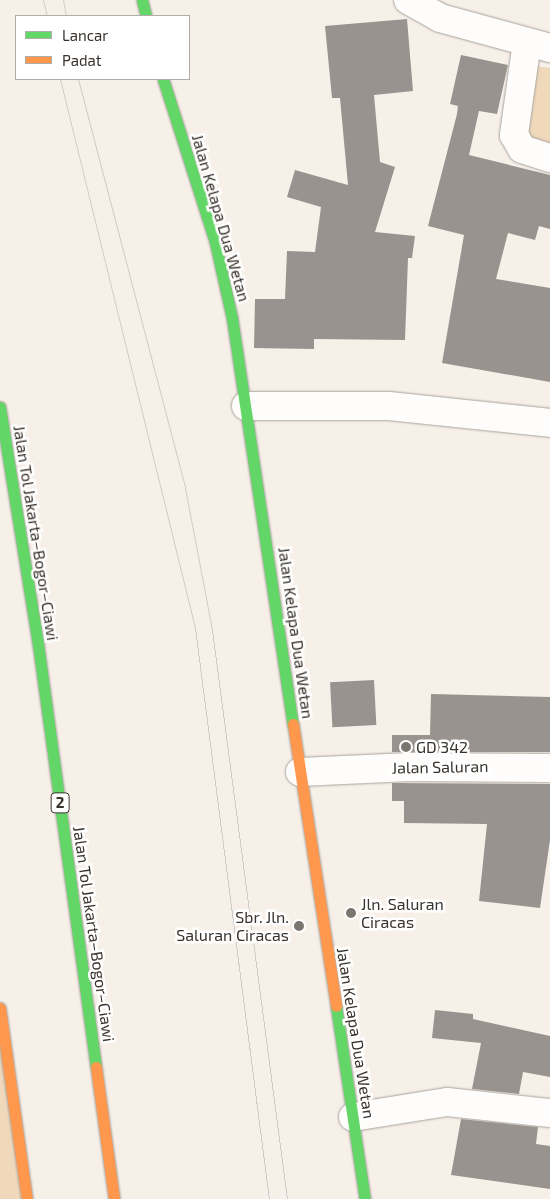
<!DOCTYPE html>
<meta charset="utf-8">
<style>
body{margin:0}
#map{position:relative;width:550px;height:1199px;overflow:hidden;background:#f7f0e9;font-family:"Exo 2",sans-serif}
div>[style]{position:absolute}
.green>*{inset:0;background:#f0d8ba}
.building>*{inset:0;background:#98938e;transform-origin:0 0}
.roads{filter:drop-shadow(0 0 1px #a8a39e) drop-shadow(0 0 1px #a8a39e)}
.street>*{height:28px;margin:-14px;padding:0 14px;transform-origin:14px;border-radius:14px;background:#fefdfc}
.fast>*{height:11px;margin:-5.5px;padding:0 5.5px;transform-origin:5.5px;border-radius:5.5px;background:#63d668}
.slow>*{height:11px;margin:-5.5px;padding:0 5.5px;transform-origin:5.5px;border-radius:5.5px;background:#ff974d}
.tram>*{height:1px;margin:-0.5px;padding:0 0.5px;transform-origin:0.5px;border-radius:0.5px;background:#ceccca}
.dots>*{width:14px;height:14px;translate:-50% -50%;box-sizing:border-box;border:2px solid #fff;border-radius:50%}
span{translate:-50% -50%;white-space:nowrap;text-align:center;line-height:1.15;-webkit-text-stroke:5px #fff;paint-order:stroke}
.shield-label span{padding:1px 4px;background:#fff;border:1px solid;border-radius:4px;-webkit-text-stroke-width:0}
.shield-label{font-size:15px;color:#38332e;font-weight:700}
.street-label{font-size:16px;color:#38332e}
.poi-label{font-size:16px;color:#38332e}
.left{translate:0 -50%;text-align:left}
.right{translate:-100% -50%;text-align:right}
.legend{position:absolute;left:15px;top:15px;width:175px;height:65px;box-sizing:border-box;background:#fff;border:1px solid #afadab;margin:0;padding:6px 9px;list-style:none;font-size:15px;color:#38332e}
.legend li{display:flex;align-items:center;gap:10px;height:25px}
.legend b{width:25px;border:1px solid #afadab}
</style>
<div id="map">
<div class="green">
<i style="clip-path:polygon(535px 66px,550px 68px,550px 145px,522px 140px)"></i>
<i style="clip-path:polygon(0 1008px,27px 1199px,0 1199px)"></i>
</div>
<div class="building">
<i style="clip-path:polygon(407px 19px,413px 91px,374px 95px,380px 162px,395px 167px,375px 232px,415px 236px,412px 258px,408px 258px,405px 340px,314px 339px,314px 349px,254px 348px,255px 299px,285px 299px,287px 251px,315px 252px,321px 207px,287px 197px,295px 170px,348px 185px,340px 98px,332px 98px,325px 26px)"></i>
<i style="clip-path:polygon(461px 55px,508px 65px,497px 114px,479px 111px,469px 155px,550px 175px,550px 229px,539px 226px,535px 240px,508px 233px,496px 279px,550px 288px,550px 382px,442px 363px,464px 235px,428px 226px,457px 114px,458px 106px,450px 104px)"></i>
<i style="left:374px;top:680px;width:45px;height:44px;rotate:87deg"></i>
<i style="clip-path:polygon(431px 694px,550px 697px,550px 752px,392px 752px,392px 735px,430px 735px)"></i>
<i style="clip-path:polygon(392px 783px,550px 784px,550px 840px,540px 908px,479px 901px,487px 824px,404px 823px,404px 801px,392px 801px)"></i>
<i style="clip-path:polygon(435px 1010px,473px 1014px,473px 1019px,550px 1036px,550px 1077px,523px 1072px,519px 1094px,472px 1089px,481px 1043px,432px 1038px)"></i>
<i style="clip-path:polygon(461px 1119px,538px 1127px,536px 1144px,550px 1146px,550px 1189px,451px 1175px)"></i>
</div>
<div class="roads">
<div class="street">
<i style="left:408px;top:0;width:37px;rotate:29deg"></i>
<i style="left:440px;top:18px;width:114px;rotate:15.3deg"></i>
<i style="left:527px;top:42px;width:94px;rotate:98deg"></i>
<i style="left:514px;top:135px;width:16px;rotate:60deg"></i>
<i style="left:522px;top:149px;width:29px;rotate:18deg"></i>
<i style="left:246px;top:406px;width:143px"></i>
<i style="left:389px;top:406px;width:162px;rotate:6deg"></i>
<i style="left:300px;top:772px;width:110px;rotate:-2.6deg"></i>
<i style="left:410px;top:767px;width:140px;rotate:0.4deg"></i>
<i style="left:353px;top:1117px;width:95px;rotate:-9.1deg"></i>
<i style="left:447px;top:1102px;width:104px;rotate:6.1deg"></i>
</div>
<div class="fast">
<i style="left:142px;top:0;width:16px;rotate:76deg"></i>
<i style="left:163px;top:79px;width:171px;rotate:72.3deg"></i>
<i style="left:215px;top:242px;width:78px;rotate:77.4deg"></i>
<i style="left:232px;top:318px;width:411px;rotate:81.5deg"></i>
<i style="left:0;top:407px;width:240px;rotate:80.9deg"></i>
<i style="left:38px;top:644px;width:427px;rotate:82.2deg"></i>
<i style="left:336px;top:1006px;width:195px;rotate:81.5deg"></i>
</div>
<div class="slow">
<i style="left:293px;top:724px;width:285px;rotate:81.3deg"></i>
<i style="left:0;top:1008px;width:193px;rotate:82deg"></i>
<i style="left:96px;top:1067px;width:133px;rotate:82.2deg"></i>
</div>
</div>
<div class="tram">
<i style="left:43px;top:0;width:16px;rotate:76deg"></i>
<i style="left:63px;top:0;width:16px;rotate:79deg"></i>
<i style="left:60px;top:79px;width:565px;rotate:76.18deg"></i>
<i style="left:195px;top:628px;width:576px;rotate:82.62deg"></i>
<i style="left:78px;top:79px;width:423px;rotate:75.3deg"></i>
<i style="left:185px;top:488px;width:145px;rotate:79.2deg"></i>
<i style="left:212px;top:630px;width:574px;rotate:82.49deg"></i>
</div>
<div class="dots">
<i style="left:406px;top:747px;background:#7b756f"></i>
<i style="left:351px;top:913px;background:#7b756f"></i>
<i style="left:299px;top:926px;background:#7b756f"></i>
</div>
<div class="shield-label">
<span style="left:60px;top:803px">2</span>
</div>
<div class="street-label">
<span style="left:221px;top:218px;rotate:74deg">Jalan Kelapa Dua Wetan</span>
<span style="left:36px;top:533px;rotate:81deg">Jalan Tol Jakarta–Bogor–Ciawi</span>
<span style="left:296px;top:633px;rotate:82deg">Jalan Kelapa Dua Wetan</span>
<span style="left:440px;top:767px;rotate:-1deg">Jalan Saluran</span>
<span style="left:94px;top:934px;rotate:82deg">Jalan Tol Jakarta–Bogor–Ciawi</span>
<span style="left:356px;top:1033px;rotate:81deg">Jalan Kelapa Dua Wetan</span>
</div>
<div class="poi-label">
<span class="left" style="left:416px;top:747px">GD 342</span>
<span class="left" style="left:361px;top:913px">Jln. Saluran<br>Ciracas</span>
<span class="right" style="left:289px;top:926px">Sbr. Jln.<br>Saluran Ciracas</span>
</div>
<ul class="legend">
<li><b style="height:6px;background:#63d668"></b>Lancar</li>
<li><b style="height:6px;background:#ff974d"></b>Padat</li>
</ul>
</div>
